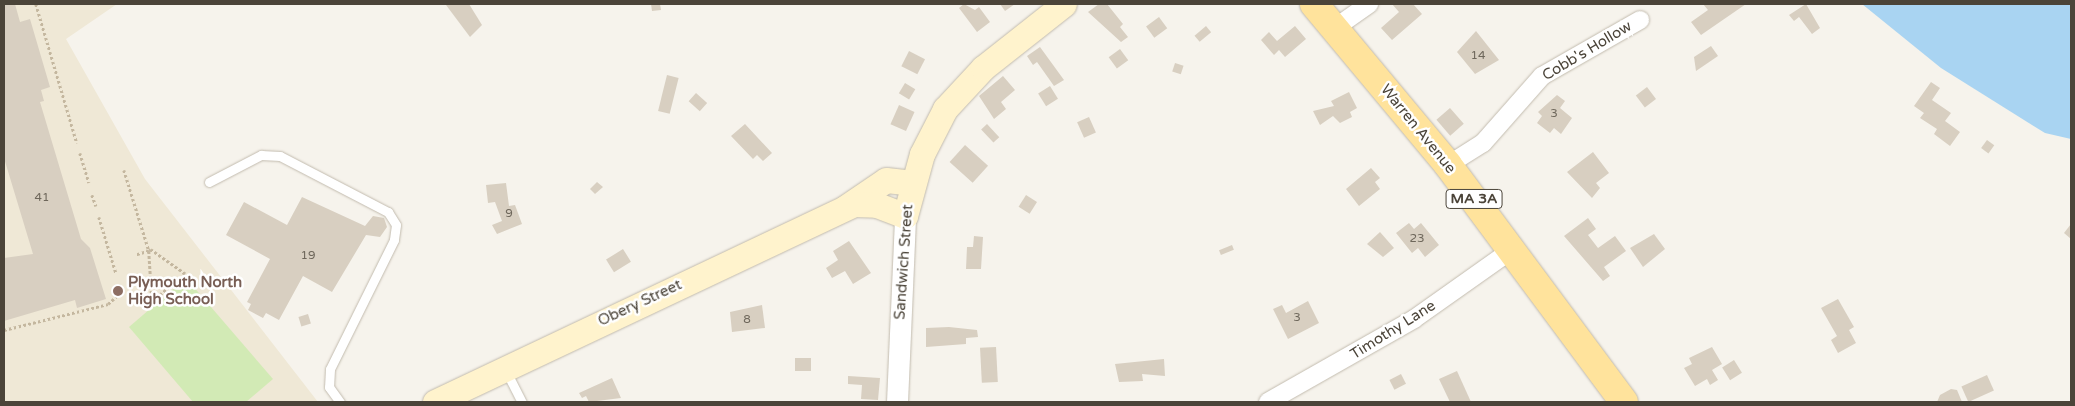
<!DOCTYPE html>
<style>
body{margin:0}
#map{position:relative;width:2075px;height:406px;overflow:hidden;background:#f6f3ec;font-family:"Varela Round",sans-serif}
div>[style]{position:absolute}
.education>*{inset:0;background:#efe8d6}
.green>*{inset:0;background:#d2eab5}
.water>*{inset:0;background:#a9d4f2}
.building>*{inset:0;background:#d8cfc1;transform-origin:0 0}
.path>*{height:2.5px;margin-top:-1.25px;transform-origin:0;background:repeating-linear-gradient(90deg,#c4b79f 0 2.5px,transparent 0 5px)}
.roads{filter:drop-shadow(0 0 1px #c2bbae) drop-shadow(0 0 1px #c2bbae)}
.service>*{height:9px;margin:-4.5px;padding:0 4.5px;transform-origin:4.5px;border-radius:4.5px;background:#fff}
.minor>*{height:18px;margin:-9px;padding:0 9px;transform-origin:9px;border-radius:9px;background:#fff}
.tertiary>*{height:21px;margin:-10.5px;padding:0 10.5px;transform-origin:10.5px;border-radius:10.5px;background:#fff}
.secondary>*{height:25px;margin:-12.5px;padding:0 12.5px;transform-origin:12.5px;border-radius:12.5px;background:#fff3cd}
.primary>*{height:28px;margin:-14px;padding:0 14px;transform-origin:14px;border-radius:14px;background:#ffe39c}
.dots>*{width:14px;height:14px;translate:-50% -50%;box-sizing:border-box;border:2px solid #fff;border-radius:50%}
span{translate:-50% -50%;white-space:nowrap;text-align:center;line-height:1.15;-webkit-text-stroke:5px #fff;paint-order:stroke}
.number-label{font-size:12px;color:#6e675b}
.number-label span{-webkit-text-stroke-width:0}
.shield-label span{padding:1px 4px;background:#fff;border:1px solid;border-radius:4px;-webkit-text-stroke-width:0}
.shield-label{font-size:14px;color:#4b4439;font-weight:700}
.street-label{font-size:15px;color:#4b4439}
.education-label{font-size:15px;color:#785e54;font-weight:700}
.left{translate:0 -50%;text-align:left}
.frame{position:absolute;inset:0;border:5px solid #4b4439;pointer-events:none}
</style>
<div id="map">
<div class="education">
<i style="clip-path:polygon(4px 4px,117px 4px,66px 39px,145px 179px,318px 402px,4px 402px)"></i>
</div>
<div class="green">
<i style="clip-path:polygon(186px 278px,273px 379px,246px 402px,193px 402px,129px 327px)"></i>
</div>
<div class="water">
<i style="clip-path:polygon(1862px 4px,2071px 4px,2071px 139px,2045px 133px,1941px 68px)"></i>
</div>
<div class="building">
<i style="clip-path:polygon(4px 4px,15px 4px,20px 22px,30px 19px,50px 87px,41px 90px,44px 101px,40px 102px,81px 239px,90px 248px,106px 299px,77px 308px,75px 300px,4px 321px,4px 258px,33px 254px,4px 158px)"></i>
<i style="clip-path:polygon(469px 4px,482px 25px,470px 37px,446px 5px)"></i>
<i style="clip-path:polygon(651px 4px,660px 4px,661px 10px,652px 11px)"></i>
<i style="clip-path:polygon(964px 4px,975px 10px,979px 7px,990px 22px,977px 32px,959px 8px)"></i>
<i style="clip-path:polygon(1000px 4px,1015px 4px,1005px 11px)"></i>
<i style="clip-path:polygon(1099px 4px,1107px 4px,1123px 24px,1120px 27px,1128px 37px,1121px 42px,1088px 12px)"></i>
<i style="clip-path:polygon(1392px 4px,1413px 4px,1422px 14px,1392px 40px,1381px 28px,1399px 12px)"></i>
<i style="clip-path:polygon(1703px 4px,1746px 4px,1701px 35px,1691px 22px,1708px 10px)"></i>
<i style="clip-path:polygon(1806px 4px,1820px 28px,1812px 34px,1799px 17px,1794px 21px,1789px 15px)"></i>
<i style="left:1159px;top:17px;width:14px;height:16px;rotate:54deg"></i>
<i style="left:1206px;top:26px;width:8px;height:15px;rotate:50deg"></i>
<i style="clip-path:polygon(1295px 26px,1306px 39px,1285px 57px,1279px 50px,1274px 55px,1261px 40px,1269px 32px,1277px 41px)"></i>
<i style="clip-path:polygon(1476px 31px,1499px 60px,1475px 74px,1457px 52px)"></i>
<i style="clip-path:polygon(1711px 46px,1718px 56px,1696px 71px,1694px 57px)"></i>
<i style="clip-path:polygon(1040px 47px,1064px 80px,1054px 86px,1037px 62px,1033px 65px,1027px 56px)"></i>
<i style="left:1120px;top:49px;width:14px;height:14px;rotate:54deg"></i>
<i style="left:909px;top:51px;width:18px;height:17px;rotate:27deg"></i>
<i style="left:1175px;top:63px;width:9px;height:9px;rotate:18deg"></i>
<i style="left:667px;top:75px;width:12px;height:37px;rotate:14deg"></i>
<i style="clip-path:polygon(1003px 76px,1015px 90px,1001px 102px,1006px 109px,994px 119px,979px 96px)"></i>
<i style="clip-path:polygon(1931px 82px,1940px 88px,1932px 100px,1951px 113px,1945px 121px,1960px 132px,1950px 146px,1934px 134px,1937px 129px,1920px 118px,1924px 113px,1914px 106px)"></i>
<i style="left:905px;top:83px;width:12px;height:12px;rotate:31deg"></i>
<i style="left:1050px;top:86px;width:15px;height:14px;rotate:58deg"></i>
<i style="left:1647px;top:87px;width:15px;height:14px;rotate:53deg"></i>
<i style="clip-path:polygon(1349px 92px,1357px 108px,1350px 112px,1352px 117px,1340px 123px,1333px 116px,1320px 125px,1313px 111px,1334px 106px,1331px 101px)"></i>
<i style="left:696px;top:93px;width:15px;height:11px;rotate:42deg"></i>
<i style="clip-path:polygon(1557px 95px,1565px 101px,1560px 108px,1572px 118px,1561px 134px,1554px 128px,1550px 133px,1537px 123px,1542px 116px,1538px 112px)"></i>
<i style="left:899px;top:105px;width:17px;height:21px;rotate:24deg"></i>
<i style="left:1450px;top:108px;width:21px;height:18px;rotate:49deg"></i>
<i style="left:1089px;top:117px;width:17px;height:13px;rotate:66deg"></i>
<i style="clip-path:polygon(745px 124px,772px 153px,763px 161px,757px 155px,753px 159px,731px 136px)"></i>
<i style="left:987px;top:124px;width:18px;height:8px;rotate:47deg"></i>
<i style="left:1987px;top:140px;width:9px;height:10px;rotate:36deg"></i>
<i style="left:965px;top:145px;width:31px;height:23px;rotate:42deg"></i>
<i style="clip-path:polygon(1593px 152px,1609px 173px,1596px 183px,1600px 188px,1592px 198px,1567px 172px)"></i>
<i style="clip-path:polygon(1371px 168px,1380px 178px,1375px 182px,1380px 189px,1359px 206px,1346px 189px)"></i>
<i style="clip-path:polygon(597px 182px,603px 187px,595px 194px,590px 189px)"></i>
<i style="clip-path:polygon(506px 183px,509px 206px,515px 205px,522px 224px,497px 234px,492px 225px,502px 221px,495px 202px,488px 203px,486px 185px)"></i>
<i style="left:1026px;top:195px;width:13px;height:14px;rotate:32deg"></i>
<i style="clip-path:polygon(302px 197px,365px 226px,373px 216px,384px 218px,387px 227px,380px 237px,366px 235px,332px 292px,303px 276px,279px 320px,266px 313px,263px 318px,248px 310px,251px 304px,247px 302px,270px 259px,226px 235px,244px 202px,287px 225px)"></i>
<i style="clip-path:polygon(1588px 218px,1596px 229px,1588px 235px,1598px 248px,1615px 236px,1626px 251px,1604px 267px,1610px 276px,1603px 281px,1564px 236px)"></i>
<i style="clip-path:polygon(1409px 223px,1414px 229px,1421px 223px,1439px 245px,1425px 257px,1418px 248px,1412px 253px,1396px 233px)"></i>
<i style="clip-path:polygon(2071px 224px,2071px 239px,2064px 233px)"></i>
<i style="clip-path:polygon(1380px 232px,1394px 248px,1383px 257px,1367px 244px)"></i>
<i style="clip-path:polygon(1654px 234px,1665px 249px,1643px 267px,1630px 248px)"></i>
<i style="clip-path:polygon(974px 236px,983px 237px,981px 269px,966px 269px,967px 247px,973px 247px)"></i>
<i style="clip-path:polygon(849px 241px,871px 273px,853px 284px,845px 271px,832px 278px,826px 268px,838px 260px,833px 251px)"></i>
<i style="left:1232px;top:245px;width:5px;height:14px;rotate:68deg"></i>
<i style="left:623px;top:249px;width:15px;height:20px;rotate:58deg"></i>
<i style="clip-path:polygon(1838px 299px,1854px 327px,1849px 330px,1856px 343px,1838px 353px,1831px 340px,1837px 336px,1821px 308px)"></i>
<i style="clip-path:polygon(1308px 301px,1319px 323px,1288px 339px,1273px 309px,1282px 305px,1286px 313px)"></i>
<i style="clip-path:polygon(762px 305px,765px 328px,732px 332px,730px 312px)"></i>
<i style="left:308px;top:314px;width:10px;height:10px;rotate:73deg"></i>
<i style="clip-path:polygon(949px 327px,977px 330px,978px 337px,966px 338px,966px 344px,926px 347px,926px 328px)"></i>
<i style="left:996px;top:347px;width:35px;height:16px;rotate:87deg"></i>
<i style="clip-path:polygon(1712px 347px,1722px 364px,1712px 370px,1718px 380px,1710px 385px,1707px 379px,1695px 386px,1684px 368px,1692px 364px,1689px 358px)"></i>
<i style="left:795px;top:358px;width:16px;height:13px"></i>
<i style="clip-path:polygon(1164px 359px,1165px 376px,1142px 374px,1143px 381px,1119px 382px,1115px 364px)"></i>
<i style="left:1734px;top:360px;width:15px;height:14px;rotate:58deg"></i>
<i style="clip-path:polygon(1457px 371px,1471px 402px,1450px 402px,1439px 379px)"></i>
<i style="left:1401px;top:374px;width:11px;height:13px;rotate:63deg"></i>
<i style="left:1987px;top:375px;width:17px;height:28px;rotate:66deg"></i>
<i style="clip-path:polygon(848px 376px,880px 378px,878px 400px,861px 399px,862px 385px,848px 384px)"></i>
<i style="clip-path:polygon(612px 378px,621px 398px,589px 402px,586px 396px,582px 398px,579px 393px)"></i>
<i style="clip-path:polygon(1951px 389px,1957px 390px,1962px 402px,1937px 402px,1940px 395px)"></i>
</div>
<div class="path">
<i style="left:36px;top:4px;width:145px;rotate:73.6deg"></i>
<i style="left:80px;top:153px;width:31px;rotate:73deg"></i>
<i style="left:124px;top:170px;width:85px;rotate:72.8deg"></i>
<i style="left:149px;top:251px;width:50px;rotate:86.6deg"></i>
<i style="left:152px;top:301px;width:43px;rotate:-39.3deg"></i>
<i style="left:185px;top:274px;width:42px;rotate:-144.8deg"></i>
<i style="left:151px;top:250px;width:2px;rotate:153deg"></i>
<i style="left:149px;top:251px;width:14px;rotate:163deg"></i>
<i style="left:92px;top:195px;width:12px;rotate:70deg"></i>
<i style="left:99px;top:217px;width:59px;rotate:73.1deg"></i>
<i style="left:4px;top:330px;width:107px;rotate:-14deg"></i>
<i style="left:108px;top:304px;width:13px;rotate:-42deg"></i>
<i style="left:118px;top:295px;width:11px;rotate:-85deg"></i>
</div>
<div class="roads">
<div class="service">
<i style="left:209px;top:182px;width:59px;rotate:-27.4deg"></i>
<i style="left:261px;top:155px;width:19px;rotate:3deg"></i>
<i style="left:280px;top:156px;width:122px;rotate:27.4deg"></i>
<i style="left:388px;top:212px;width:15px;rotate:58deg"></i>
<i style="left:396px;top:225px;width:15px;rotate:98deg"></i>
<i style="left:394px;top:240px;width:144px;rotate:116.4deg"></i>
<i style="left:330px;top:369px;width:18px;rotate:93deg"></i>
<i style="left:329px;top:387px;width:19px;rotate:54deg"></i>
<i style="left:506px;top:371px;width:35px;rotate:63deg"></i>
</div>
<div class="minor">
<i style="left:1335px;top:28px;width:42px;rotate:-35.2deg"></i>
<i style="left:1448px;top:165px;width:41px;rotate:-32.2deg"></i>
<i style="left:1483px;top:143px;width:89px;rotate:-48.6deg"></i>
<i style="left:1542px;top:76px;width:113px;rotate:-29.7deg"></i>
<i style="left:1268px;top:402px;width:168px;rotate:-29.6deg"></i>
<i style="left:1414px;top:319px;width:121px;rotate:-35.3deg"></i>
</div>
<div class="tertiary">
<i style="left:897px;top:402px;width:186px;rotate:-87.5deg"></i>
</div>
<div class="secondary">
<i style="left:846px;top:207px;width:48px;rotate:-34deg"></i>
<i style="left:886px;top:180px;width:27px;rotate:6deg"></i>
<i style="left:435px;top:402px;width:463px;rotate:-25.3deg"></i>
<i style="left:854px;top:204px;width:23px;rotate:2deg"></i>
<i style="left:877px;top:205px;width:30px;rotate:21deg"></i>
<i style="left:905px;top:216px;width:64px;rotate:-74.7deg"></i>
<i style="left:922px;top:154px;width:51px;rotate:-62.9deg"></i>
<i style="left:945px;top:109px;width:56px;rotate:-47.2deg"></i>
<i style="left:983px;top:68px;width:103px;rotate:-38.3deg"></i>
</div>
<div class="primary">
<i style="left:1314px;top:4px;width:209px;rotate:50.2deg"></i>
<i style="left:1448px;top:165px;width:295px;rotate:53.4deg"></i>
</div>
</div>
<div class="dots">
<i style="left:118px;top:291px;background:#8d6e63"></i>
</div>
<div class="number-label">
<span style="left:1478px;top:56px">14</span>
<span style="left:1554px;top:114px">3</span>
<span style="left:42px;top:198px">41</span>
<span style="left:509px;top:214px">9</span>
<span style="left:1417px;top:239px">23</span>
<span style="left:308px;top:256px">19</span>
<span style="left:1297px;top:318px">3</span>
<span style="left:747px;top:320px">8</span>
</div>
<div class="shield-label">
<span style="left:1474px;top:199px">MA 3A</span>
</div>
<div class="street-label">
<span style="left:1587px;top:51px;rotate:-31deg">Cobb's Hollow</span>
<span style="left:1418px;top:129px;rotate:51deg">Warren Avenue</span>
<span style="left:904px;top:262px;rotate:-86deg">Sandwich Street</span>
<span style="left:640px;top:303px;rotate:-25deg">Obery Street</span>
<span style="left:1393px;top:330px;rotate:-32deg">Timothy Lane</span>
</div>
<div class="education-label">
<span class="left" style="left:128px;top:291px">Plymouth North<br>High School</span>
</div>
<div class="frame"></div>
</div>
